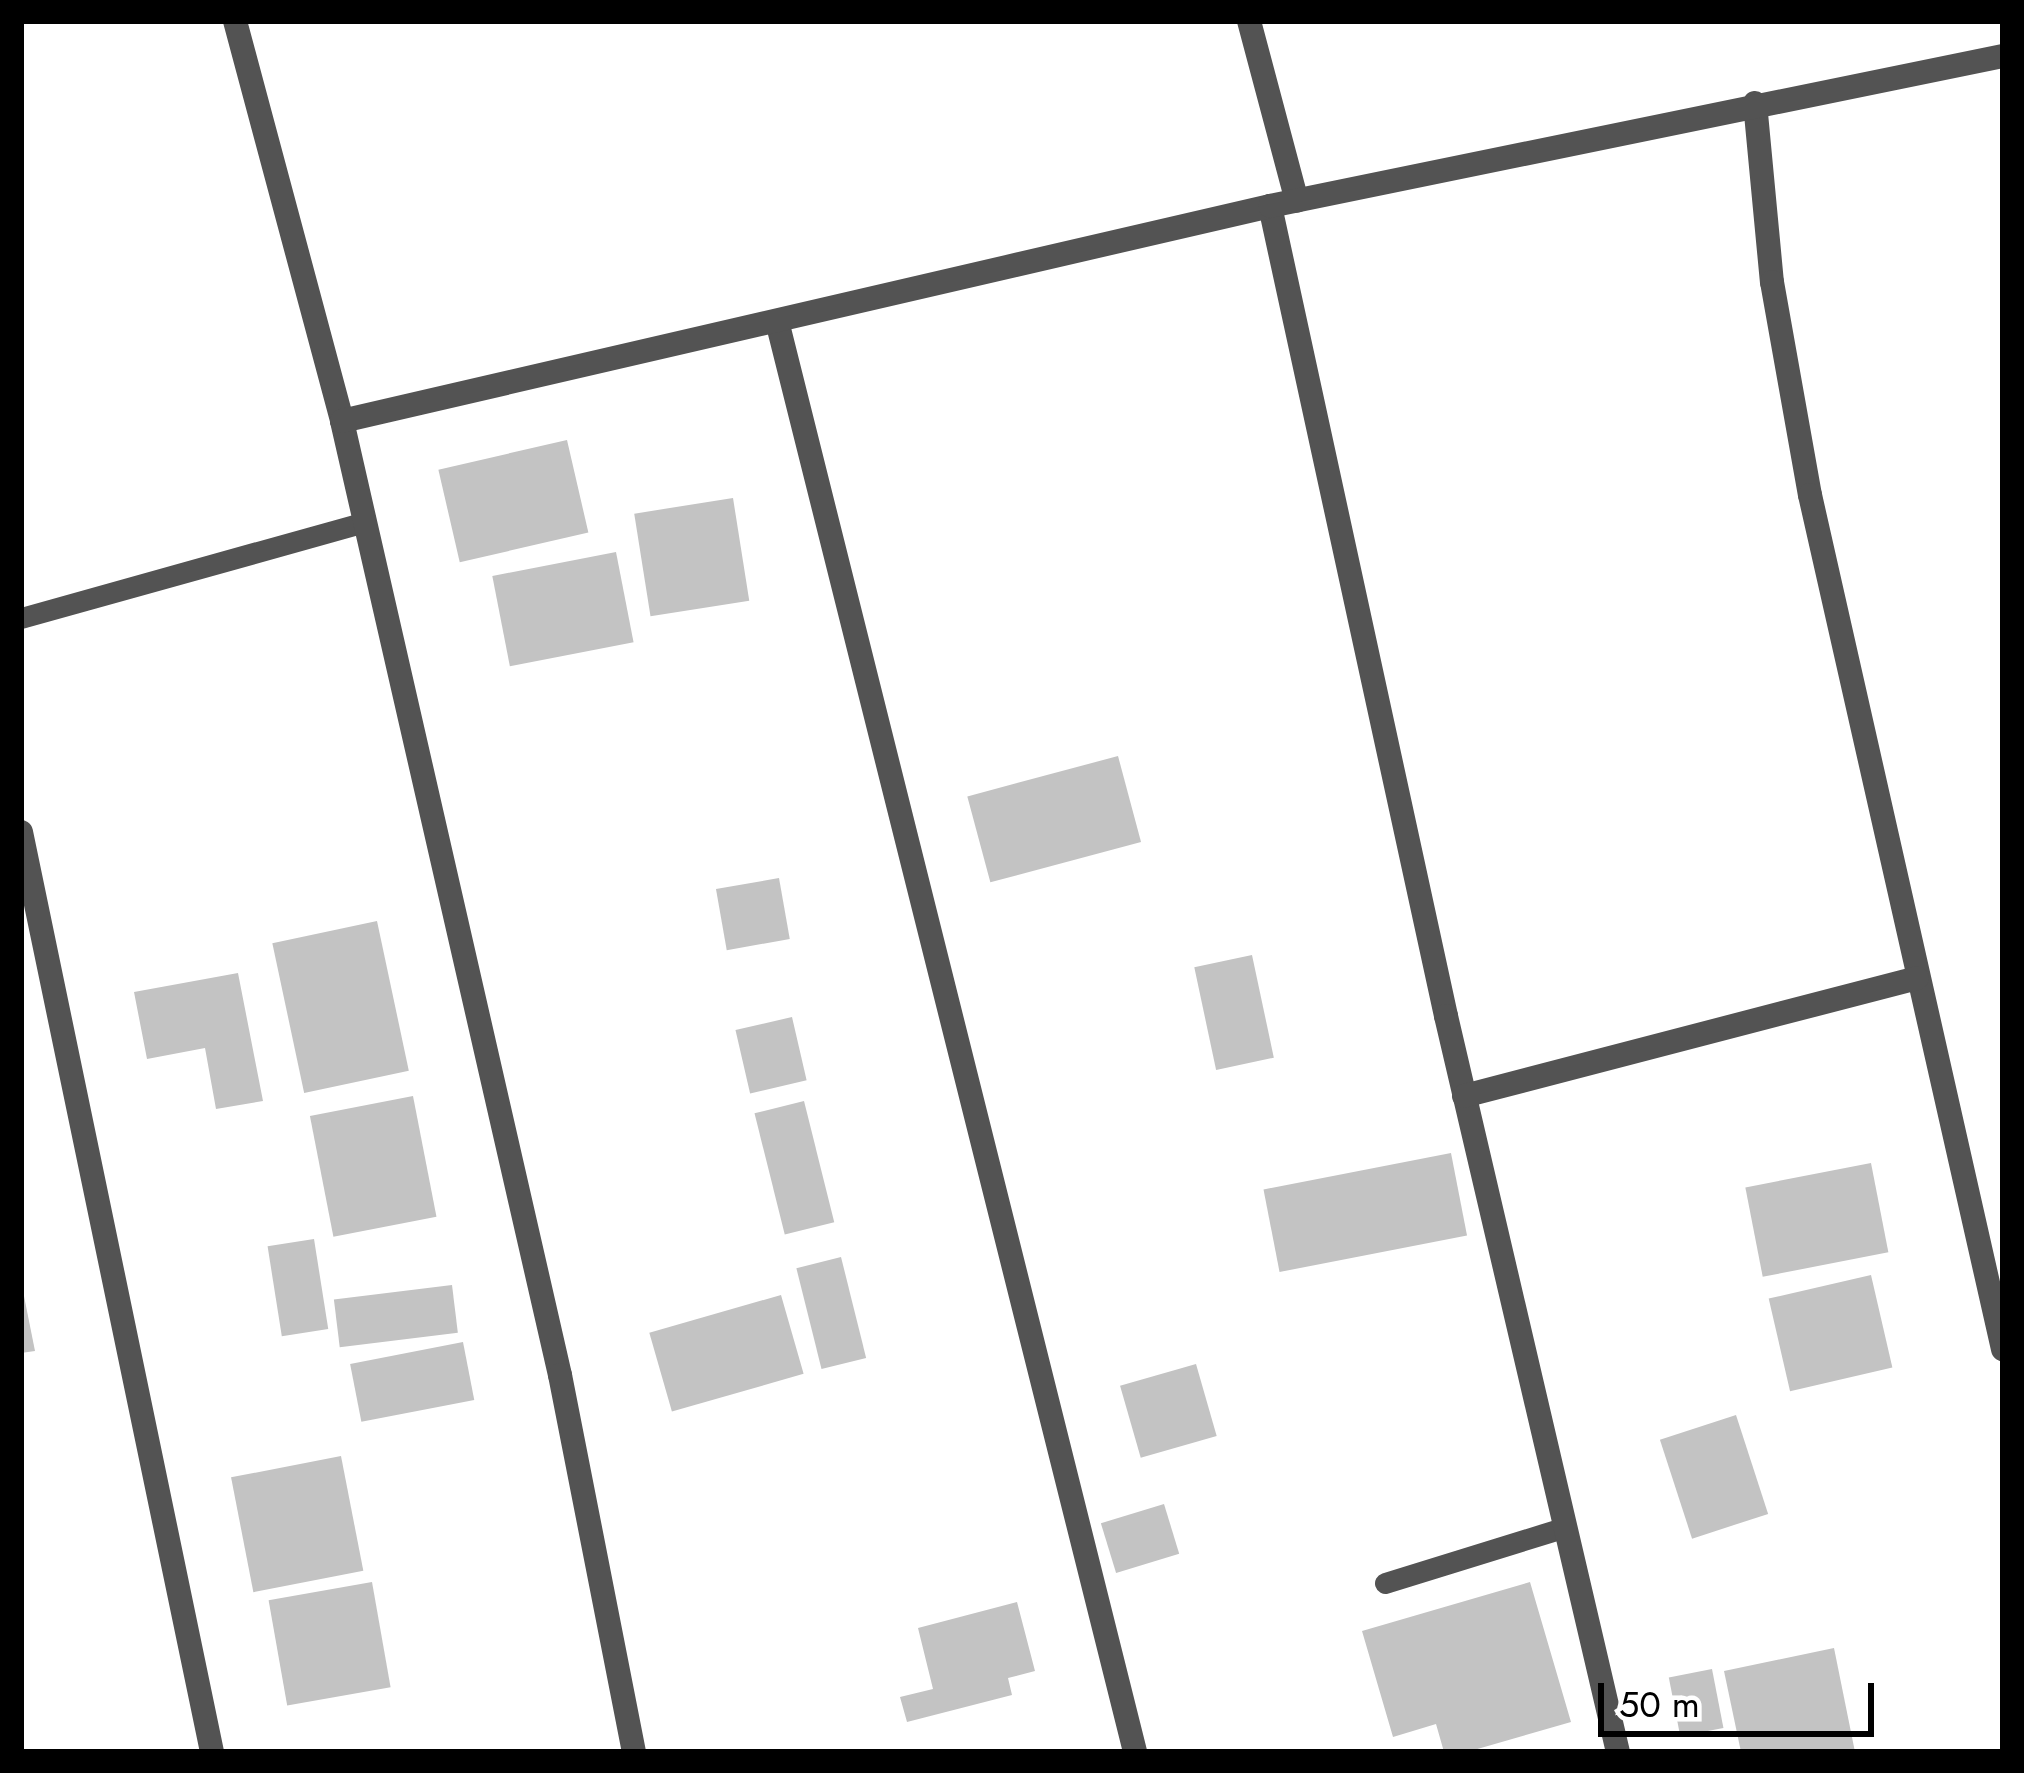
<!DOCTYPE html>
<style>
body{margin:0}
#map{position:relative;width:2024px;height:1773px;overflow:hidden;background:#fff;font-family:Jost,sans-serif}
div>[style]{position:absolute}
.building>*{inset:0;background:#c3c3c3;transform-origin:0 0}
.lane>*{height:21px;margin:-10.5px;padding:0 10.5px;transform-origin:10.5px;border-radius:10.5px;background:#535353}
.street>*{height:24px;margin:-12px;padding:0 12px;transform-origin:12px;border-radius:12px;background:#535353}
span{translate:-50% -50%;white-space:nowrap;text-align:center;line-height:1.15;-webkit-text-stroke:9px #fff;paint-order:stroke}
.frame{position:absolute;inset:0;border:24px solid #000;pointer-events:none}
.scale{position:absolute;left:1598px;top:1683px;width:276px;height:54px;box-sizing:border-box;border:6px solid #000;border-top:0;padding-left:15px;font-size:36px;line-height:42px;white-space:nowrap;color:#000;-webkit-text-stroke:9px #fff;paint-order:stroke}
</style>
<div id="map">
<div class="building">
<i style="left:567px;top:440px;width:95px;height:132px;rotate:77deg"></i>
<i style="left:733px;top:498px;width:104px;height:100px;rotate:81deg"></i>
<i style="left:616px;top:552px;width:92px;height:126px;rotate:79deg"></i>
<i style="left:1118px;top:756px;width:89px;height:156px;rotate:75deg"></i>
<i style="left:779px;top:878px;width:62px;height:64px;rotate:80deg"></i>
<i style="left:377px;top:921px;width:153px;height:107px;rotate:78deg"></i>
<i style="left:1252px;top:955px;width:105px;height:59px;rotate:78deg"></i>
<i style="clip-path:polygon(238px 973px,263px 1101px,216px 1109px,205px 1048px,147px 1059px,134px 992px)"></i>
<i style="left:792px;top:1017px;width:65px;height:58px;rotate:77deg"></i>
<i style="left:413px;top:1096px;width:123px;height:105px;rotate:79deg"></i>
<i style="left:804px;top:1101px;width:125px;height:51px;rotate:76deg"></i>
<i style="left:1451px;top:1153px;width:84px;height:191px;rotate:79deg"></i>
<i style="left:1871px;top:1163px;width:91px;height:128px;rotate:79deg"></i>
<i style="left:314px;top:1239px;width:91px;height:47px;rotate:81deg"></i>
<i style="left:841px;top:1257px;width:104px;height:46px;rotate:76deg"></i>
<i style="left:1871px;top:1275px;width:95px;height:105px;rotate:77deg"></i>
<i style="clip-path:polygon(21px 1281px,35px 1351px,21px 1353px)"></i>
<i style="left:452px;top:1285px;width:48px;height:119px;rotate:83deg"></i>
<i style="left:781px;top:1295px;width:82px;height:137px;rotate:74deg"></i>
<i style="left:463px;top:1342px;width:59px;height:115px;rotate:79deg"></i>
<i style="left:1196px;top:1364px;width:75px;height:79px;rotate:74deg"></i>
<i style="left:1736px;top:1415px;width:104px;height:80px;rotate:72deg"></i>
<i style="left:341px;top:1456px;width:117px;height:112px;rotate:79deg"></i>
<i style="left:1164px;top:1504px;width:52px;height:66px;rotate:73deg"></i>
<i style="left:372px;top:1582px;width:107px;height:105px;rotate:80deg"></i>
<i style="clip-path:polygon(1530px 1582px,1571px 1722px,1467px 1752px,1444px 1752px,1436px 1724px,1393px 1737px,1362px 1631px)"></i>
<i style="clip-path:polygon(1017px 1602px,1035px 1671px,1008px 1678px,1012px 1695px,907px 1722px,900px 1697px,933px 1689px,918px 1628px)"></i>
<i style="clip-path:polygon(1834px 1648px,1855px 1752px,1741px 1752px,1724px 1671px)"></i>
<i style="left:1712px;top:1669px;width:60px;height:44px;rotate:79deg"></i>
</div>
<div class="lane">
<i style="left:21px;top:618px;width:357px;rotate:-15.6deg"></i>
<i style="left:1385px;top:1583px;width:186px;rotate:-17.2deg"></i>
</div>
<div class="street">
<i style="left:235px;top:21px;width:414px;rotate:75deg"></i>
<i style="left:342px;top:421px;width:979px;rotate:77.13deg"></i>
<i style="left:560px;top:1375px;width:384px;rotate:78.9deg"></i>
<i style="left:1249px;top:21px;width:186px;rotate:75.1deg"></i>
<i style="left:1755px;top:103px;width:180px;rotate:84.6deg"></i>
<i style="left:1772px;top:282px;width:216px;rotate:79.9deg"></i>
<i style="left:1810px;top:495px;width:876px;rotate:77.27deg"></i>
<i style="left:1270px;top:206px;width:829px;rotate:77.74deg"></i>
<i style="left:1446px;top:1016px;width:756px;rotate:76.85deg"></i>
<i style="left:778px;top:325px;width:1471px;rotate:75.95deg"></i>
<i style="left:342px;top:421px;width:953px;rotate:-13.04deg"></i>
<i style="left:1270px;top:206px;width:748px;rotate:-11.57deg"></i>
<i style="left:21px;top:832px;width:940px;rotate:78.27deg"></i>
<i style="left:1464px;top:1096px;width:468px;rotate:-14.6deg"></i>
</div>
<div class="frame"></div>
<div class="scale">50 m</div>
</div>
